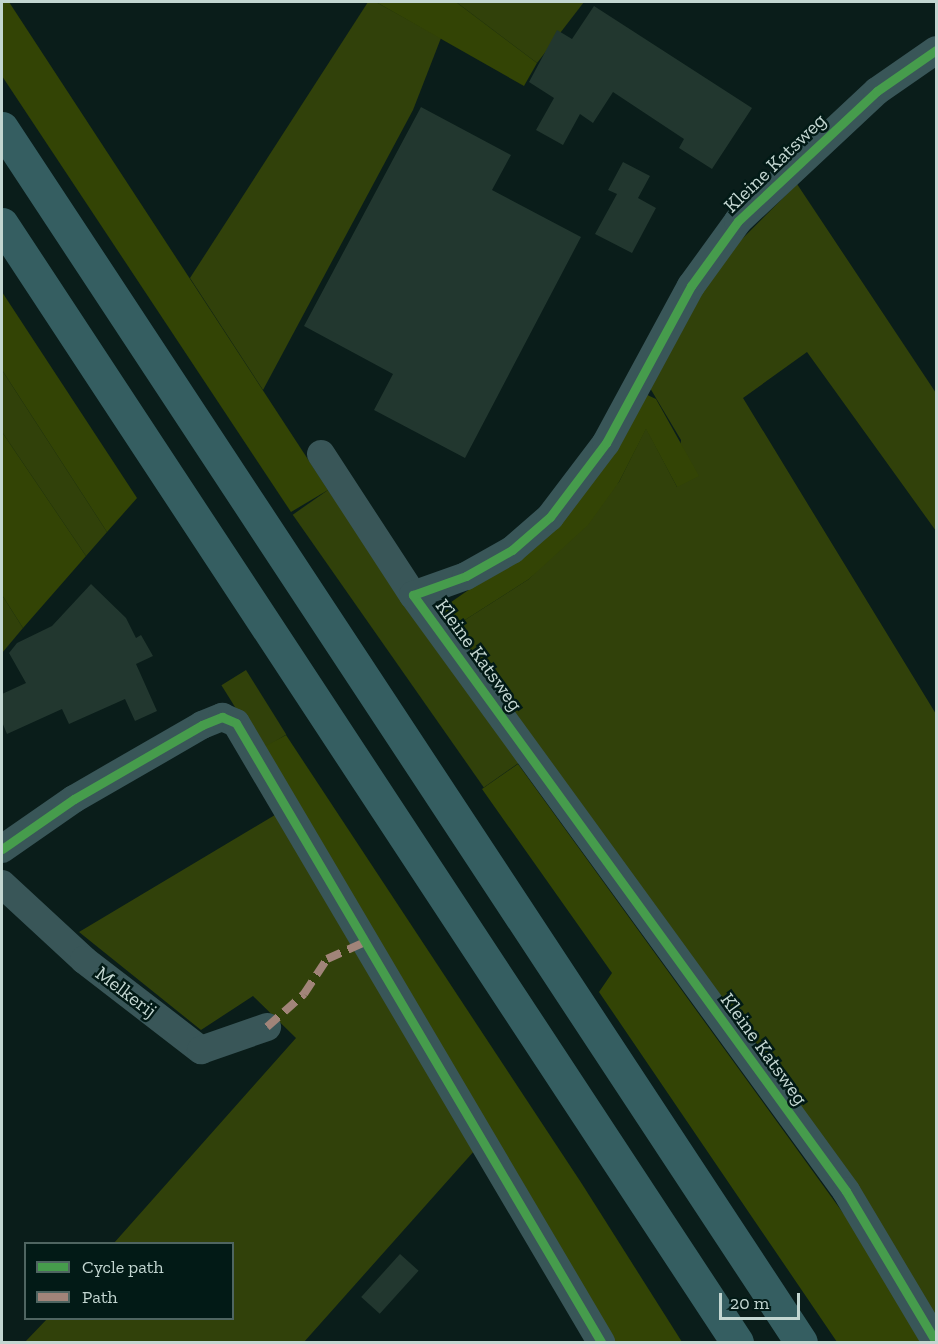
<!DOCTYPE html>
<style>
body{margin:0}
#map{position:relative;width:938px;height:1344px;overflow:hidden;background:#0a1d1a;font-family:"Zilla Slab",serif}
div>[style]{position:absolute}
.green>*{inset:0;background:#31410a;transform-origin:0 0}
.forest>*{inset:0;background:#334405}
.building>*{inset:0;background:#22372f;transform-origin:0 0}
.minor>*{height:28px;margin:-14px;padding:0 14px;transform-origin:14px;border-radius:14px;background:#395658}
.highway>*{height:33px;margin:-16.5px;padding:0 16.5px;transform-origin:16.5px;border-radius:16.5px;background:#355e61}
.quiet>*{height:8px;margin-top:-4px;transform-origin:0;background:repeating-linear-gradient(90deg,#a18479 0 15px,transparent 0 23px)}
.cycleway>*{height:9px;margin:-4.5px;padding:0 4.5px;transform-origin:4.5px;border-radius:4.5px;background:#469c4c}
span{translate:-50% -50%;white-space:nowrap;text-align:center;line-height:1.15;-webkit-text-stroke:5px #021a16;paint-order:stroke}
.street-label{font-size:20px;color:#c3d6d1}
.frame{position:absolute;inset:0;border:3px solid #c3d6d1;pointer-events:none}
.legend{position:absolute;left:24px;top:1242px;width:210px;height:78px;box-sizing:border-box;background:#021a16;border:2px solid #4f6561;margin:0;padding:8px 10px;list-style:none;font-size:18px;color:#c3d6d1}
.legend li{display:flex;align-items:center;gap:12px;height:30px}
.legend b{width:30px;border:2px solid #4f6561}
.scale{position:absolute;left:719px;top:1293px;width:81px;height:27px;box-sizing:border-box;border:3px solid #c3d6d1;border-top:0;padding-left:8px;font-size:18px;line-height:21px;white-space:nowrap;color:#c3d6d1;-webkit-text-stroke:4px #021a16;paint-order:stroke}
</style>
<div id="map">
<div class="green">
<i style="clip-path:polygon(368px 2px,376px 2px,441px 38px,413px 110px,263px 390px,190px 278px)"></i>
<i style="clip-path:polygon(456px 2px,584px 2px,537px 63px)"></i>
<i style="clip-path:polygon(797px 184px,936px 393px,936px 531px,807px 352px,743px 398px,936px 714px,936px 1324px,446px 632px,529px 579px,619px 482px,646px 428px,677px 487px,681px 440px,650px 388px,692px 307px,736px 245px)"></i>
<i style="clip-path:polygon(2px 370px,107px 532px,86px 556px,2px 432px)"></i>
<i style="left:328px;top:490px;width:333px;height:43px;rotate:55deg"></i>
<i style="clip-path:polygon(2px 595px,23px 628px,2px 653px)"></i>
<i style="left:246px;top:670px;width:76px;height:29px;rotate:58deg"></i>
<i style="clip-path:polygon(280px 812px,475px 1150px,304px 1342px,25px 1342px,47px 1319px,232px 1318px,232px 1244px,114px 1243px,296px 1038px,253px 996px,201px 1030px,79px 932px)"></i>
</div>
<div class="forest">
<i style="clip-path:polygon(2px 2px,9px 2px,328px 490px,291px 512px,2px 76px)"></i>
<i style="clip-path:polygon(376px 2px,456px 2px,537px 63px,524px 86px)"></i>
<i style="clip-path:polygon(2px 292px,137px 498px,107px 532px,2px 370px)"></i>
<i style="clip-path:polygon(641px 392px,656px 399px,699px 476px,677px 487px,646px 429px,619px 482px,588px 525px,529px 579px,446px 632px,434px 614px,543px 538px)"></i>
<i style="clip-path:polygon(2px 432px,86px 556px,23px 628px,2px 595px)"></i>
<i style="clip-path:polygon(286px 735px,582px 1184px,682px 1342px,614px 1342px,262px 748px)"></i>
<i style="clip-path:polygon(518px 764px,898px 1289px,925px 1342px,837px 1342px,599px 992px,612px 973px,482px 789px)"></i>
</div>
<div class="building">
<i style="clip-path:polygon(594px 6px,752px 108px,712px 169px,679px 148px,684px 139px,613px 92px,593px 123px,580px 114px,563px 145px,536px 130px,554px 98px,529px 82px,557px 30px,572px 39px)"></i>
<i style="clip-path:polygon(421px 107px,511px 155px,492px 190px,581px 237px,465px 458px,374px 410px,393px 374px,304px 326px)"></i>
<i style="clip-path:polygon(623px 162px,650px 176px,638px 198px,656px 208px,632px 253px,595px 234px,617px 194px,608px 190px)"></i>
<i style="clip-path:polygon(91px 584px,126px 618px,136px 638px,141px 635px,153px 656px,136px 664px,157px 711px,135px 721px,125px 699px,69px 724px,62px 709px,7px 734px,2px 722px,2px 694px,26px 683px,9px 653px,17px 643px,52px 626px)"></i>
<i style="left:400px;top:1254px;width:25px;height:58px;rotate:42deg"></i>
</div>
<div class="minor">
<i style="left:321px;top:454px;width:168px;rotate:56.9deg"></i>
<i style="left:413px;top:595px;width:737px;rotate:54deg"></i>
<i style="left:846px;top:1191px;width:176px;rotate:59.2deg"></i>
<i style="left:413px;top:595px;width:56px;rotate:-19.7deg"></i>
<i style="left:466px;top:576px;width:53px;rotate:-29.5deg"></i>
<i style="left:512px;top:550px;width:50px;rotate:-41deg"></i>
<i style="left:550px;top:517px;width:93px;rotate:-52.9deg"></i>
<i style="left:606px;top:443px;width:179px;rotate:-61.6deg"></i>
<i style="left:691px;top:286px;width:80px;rotate:-54.1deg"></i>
<i style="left:738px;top:221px;width:190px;rotate:-43.1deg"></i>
<i style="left:877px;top:91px;width:72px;rotate:-34.8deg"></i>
<i style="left:2px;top:849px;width:88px;rotate:-34.8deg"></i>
<i style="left:74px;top:799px;width:148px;rotate:-30deg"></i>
<i style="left:202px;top:725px;width:22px;rotate:-22deg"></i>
<i style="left:222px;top:717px;width:15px;rotate:23deg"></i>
<i style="left:236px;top:723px;width:719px;rotate:59.47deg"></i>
<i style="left:2px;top:884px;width:112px;rotate:42.8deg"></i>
<i style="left:84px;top:960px;width:148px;rotate:37.6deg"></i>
<i style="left:201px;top:1050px;width:70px;rotate:-19.2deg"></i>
</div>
<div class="highway">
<i style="left:2px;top:128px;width:1453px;rotate:56.65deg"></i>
<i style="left:2px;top:224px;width:1338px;rotate:56.68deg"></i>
</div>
<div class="quiet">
<i style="left:267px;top:1027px;width:50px;rotate:-41.7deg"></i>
<i style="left:304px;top:994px;width:42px;rotate:-56.7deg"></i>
<i style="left:327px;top:959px;width:42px;rotate:-24.1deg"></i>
</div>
<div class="cycleway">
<i style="left:2px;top:849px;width:88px;rotate:-34.8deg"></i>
<i style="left:74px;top:799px;width:148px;rotate:-30deg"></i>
<i style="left:202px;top:725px;width:22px;rotate:-22deg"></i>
<i style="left:222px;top:717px;width:15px;rotate:23deg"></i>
<i style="left:236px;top:723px;width:719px;rotate:59.47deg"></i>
<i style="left:936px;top:1342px;width:176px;rotate:-120.8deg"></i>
<i style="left:846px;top:1191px;width:737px;rotate:-126deg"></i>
<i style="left:413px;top:595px;width:56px;rotate:-19.7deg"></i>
<i style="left:466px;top:576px;width:53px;rotate:-29.5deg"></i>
<i style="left:512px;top:550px;width:50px;rotate:-41deg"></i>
<i style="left:550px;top:517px;width:93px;rotate:-52.9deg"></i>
<i style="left:606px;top:443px;width:179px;rotate:-61.6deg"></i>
<i style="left:691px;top:286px;width:80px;rotate:-54.1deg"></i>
<i style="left:738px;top:221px;width:190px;rotate:-43.1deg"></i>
<i style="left:877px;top:91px;width:72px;rotate:-34.8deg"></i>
</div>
<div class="street-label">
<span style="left:775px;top:163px;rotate:-44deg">Kleine Katsweg</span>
<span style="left:479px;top:655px;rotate:54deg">Kleine Katsweg</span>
<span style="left:126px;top:992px;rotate:37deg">Melkerij</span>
<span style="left:764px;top:1049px;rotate:54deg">Kleine Katsweg</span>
</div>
<div class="frame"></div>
<ul class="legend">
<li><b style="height:8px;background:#469c4c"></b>Cycle path</li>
<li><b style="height:8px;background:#a18479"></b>Path</li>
</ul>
<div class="scale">20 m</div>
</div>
